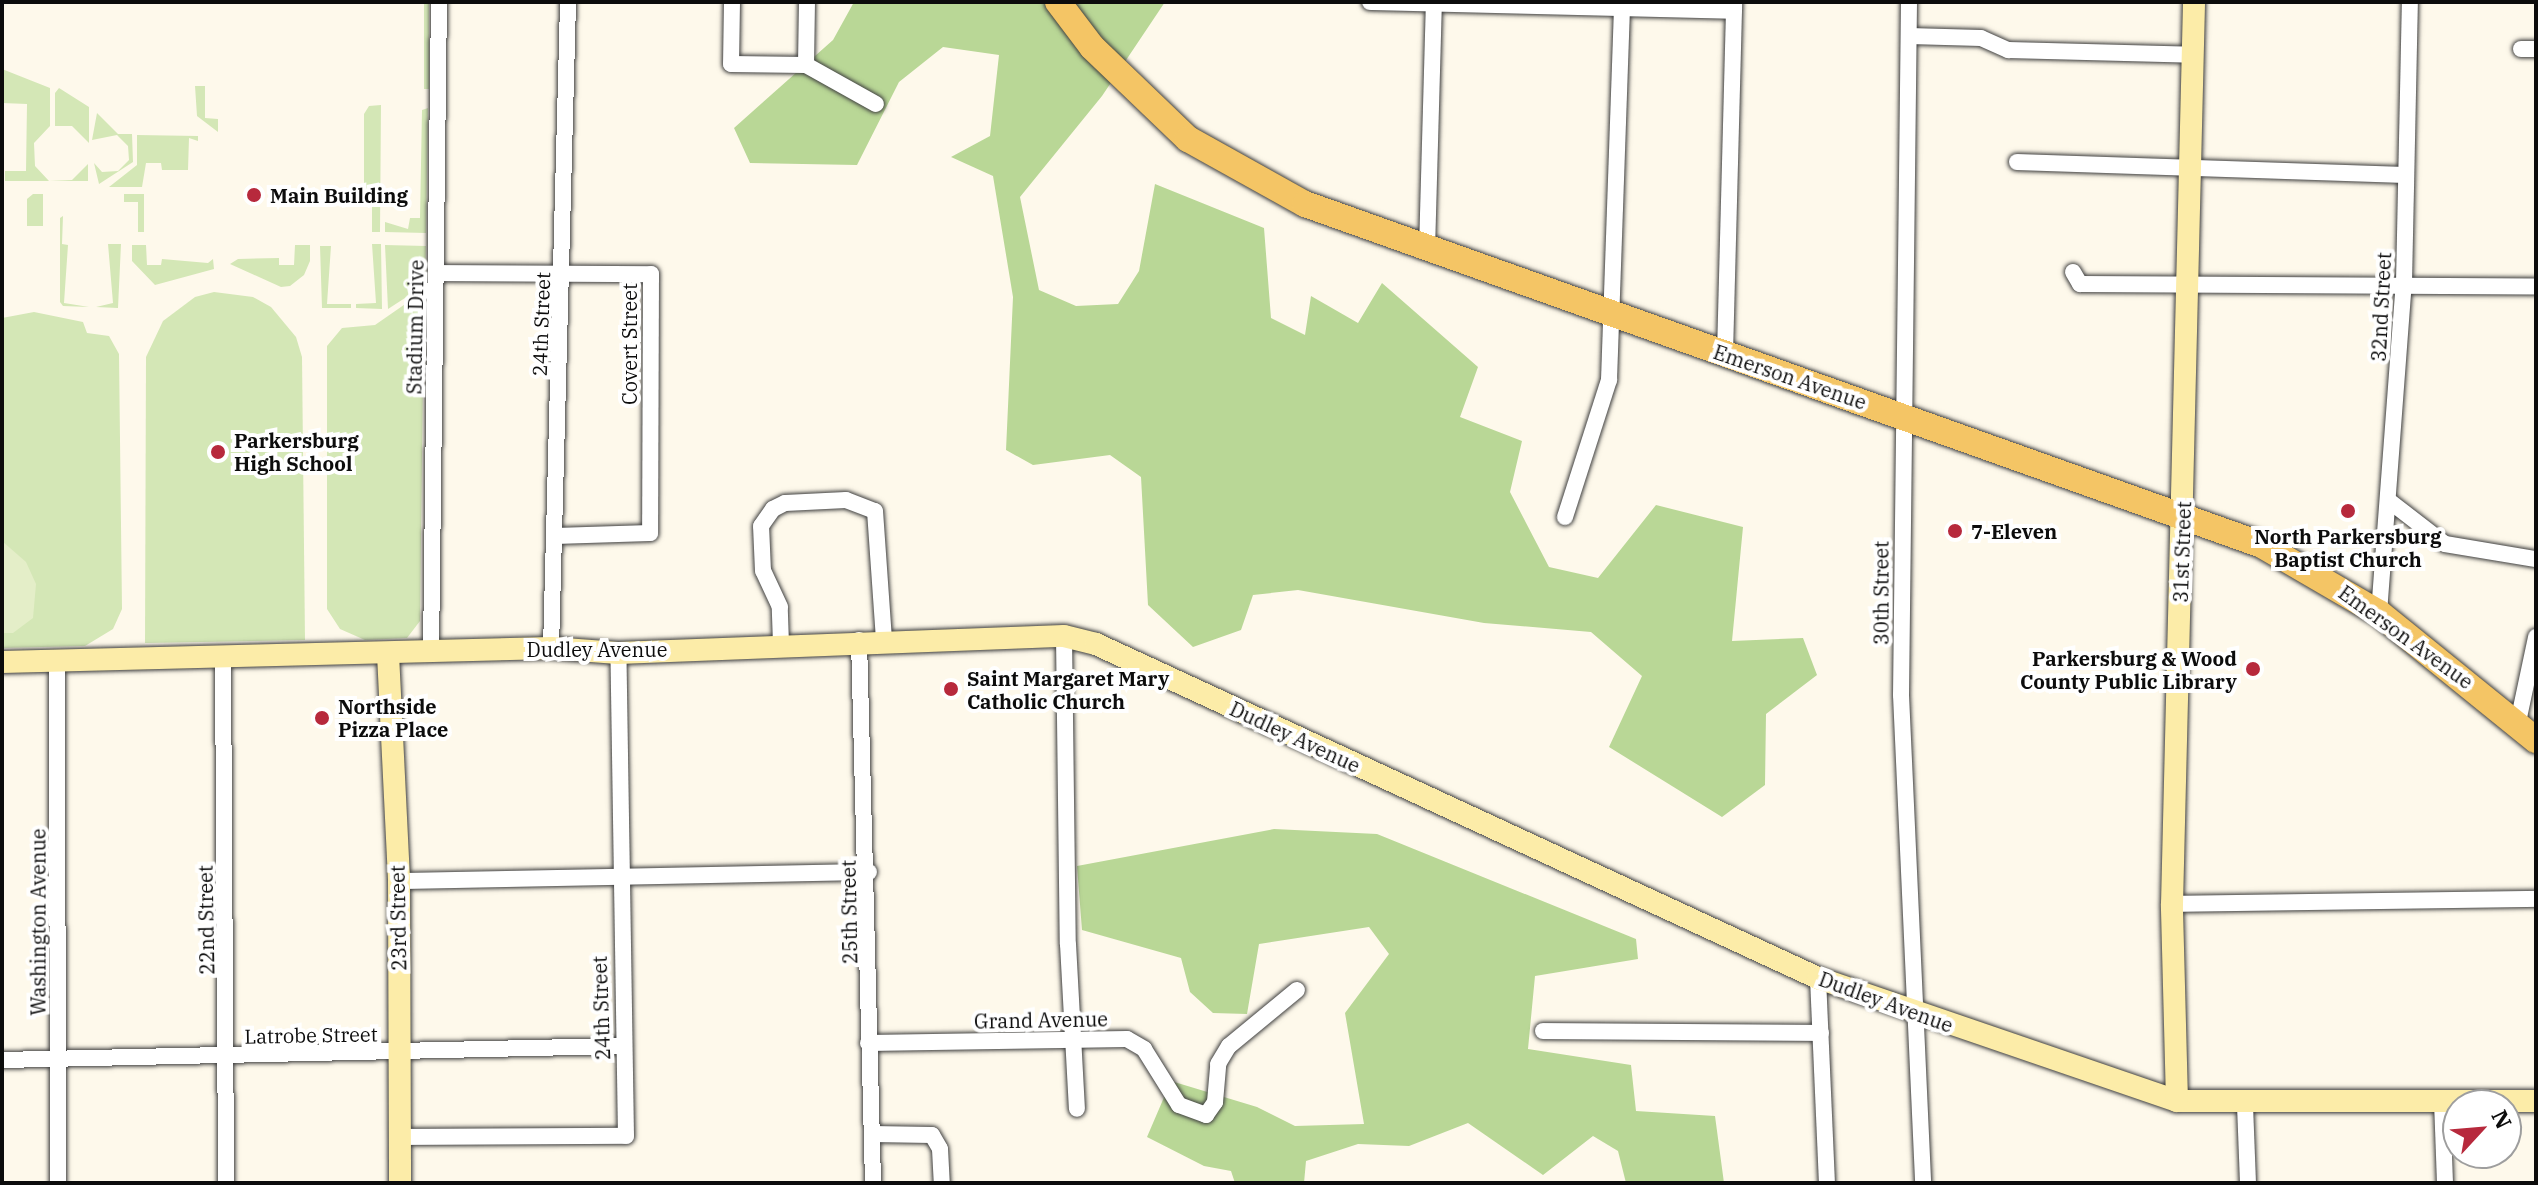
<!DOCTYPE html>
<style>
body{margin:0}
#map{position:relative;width:2538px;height:1185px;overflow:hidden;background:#fef9eb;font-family:"IBM Plex Serif",serif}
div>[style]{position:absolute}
.green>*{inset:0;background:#d4e7b6;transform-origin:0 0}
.forest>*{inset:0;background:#b9d796}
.pitch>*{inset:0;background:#e4eec8}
.roads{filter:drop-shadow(0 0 2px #3f3f3f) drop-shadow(0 0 2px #3f3f3f)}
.street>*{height:16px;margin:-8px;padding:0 8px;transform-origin:8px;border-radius:8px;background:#fff}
.secondary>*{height:22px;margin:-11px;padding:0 11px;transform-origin:11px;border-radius:11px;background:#fceca8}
.primary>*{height:26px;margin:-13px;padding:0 13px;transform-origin:13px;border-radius:13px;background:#f4c565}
.dots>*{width:22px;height:22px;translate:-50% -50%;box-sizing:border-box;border:4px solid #fff;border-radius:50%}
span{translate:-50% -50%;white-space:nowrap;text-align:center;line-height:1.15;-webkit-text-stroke:8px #fff;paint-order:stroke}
.poi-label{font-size:20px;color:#0c0c0c;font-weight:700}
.left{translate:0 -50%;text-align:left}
.right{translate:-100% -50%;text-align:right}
.street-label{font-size:20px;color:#0c0c0c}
.frame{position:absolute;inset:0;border:4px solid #0c0c0c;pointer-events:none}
.north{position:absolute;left:2442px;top:1089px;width:80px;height:80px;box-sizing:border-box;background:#fff;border:2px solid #9e9e9e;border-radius:50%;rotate:64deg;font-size:22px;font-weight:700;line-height:32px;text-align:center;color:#0c0c0c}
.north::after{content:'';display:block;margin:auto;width:28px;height:36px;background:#b7293c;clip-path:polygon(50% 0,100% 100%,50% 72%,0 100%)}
</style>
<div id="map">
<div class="green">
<i style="left:424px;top:2px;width:5px;height:87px"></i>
<i style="clip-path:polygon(2px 69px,50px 88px,50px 126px,34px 143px,35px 166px,49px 181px,72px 180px,88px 164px,88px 181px,5px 181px,5px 171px,26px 171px,27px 104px,2px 103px)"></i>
<i style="clip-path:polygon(195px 86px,205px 86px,205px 118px,218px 119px,218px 132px,197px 116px)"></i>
<i style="clip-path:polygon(59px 88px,89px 107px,89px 143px,72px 126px,55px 126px,55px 93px)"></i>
<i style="clip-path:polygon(381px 105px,380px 232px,372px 232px,372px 196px,364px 195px,364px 114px,369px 106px)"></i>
<i style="clip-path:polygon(428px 108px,426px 233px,385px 232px,385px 222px,408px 229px,410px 218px,420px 218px,422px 110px)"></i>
<i style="clip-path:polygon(97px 113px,118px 134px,132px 134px,133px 162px,99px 184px,94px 163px,102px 172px,118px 171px,129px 160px,128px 146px,117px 135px,92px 140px)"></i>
<i style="clip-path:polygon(137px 135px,198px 136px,198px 141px,189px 138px,188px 170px,162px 170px,161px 163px,146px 163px,142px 187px,109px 187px,137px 165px)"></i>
<i style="clip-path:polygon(33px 194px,43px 194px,43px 226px,27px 226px,27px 199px)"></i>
<i style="clip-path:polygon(124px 194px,144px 194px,144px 232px,138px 232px,138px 202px,124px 202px)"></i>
<i style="clip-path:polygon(63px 216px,62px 244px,68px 245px,64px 303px,89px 307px,63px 306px,60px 302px,60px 218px)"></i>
<i style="clip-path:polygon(108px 244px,121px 244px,118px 308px,96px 307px,113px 303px)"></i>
<i style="clip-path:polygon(372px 244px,381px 244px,382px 309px,356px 308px,356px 304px,376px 303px)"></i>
<i style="clip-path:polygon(132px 245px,146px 245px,147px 265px,161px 265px,162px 259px,208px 263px,213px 259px,214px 269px,155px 285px,132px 261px)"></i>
<i style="clip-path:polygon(295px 245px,310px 245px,310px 261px,304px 275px,290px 286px,281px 287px,230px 264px,238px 259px,279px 258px,279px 265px,294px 265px)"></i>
<i style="clip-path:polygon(385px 245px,426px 246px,425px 285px,388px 309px)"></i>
<i style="clip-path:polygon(320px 246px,331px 246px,327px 304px,351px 304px,351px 308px,322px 308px)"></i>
<i style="clip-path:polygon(424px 291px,420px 621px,407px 638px,365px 640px,340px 629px,327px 609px,327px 346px,342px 328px,375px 325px)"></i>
<i style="clip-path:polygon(214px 292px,253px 297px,271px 307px,296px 337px,302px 357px,305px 640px,145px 643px,146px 357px,163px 321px,195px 297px)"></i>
<i style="clip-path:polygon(34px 312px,83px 322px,87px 333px,109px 336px,119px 354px,122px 609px,113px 629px,85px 646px,2px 648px,2px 318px)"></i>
</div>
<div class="forest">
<i style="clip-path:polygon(854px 2px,1165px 2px,1102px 96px,1020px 197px,1039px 290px,1076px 306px,1118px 304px,1139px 271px,1155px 184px,1264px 228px,1271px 318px,1305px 335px,1311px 296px,1358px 323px,1382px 283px,1478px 367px,1460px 417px,1522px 441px,1510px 492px,1549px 567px,1598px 578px,1656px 505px,1743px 527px,1732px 641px,1803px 638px,1817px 675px,1766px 714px,1765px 785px,1722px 817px,1609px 747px,1642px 676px,1591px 632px,1484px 623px,1298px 590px,1253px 595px,1241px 630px,1193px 647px,1148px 605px,1141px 477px,1110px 455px,1033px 465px,1006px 450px,1013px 297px,993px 176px,951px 157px,990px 136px,999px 55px,943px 47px,899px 82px,857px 165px,750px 163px,734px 128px,833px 40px)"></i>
<i style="clip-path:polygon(1274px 829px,1377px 834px,1636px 939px,1638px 959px,1535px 976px,1528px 1049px,1631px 1065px,1636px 1111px,1715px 1116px,1724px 1183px,1626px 1183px,1618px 1151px,1593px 1136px,1543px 1175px,1468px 1123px,1409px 1146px,1358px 1144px,1306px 1161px,1304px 1183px,1235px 1183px,1231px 1171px,1204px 1166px,1147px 1137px,1171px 1081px,1257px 1107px,1295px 1126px,1364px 1124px,1345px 1013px,1389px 954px,1369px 927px,1259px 944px,1247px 1014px,1213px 1013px,1190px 992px,1181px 958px,1082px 930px,1077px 866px)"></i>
</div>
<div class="pitch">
<i style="clip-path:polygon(2px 541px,26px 562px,36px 584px,33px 618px,13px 633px,2px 633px)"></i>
</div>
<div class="roads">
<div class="street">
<i style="left:732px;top:2px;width:62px;rotate:90.9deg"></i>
<i style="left:731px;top:64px;width:75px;rotate:0.8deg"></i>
<i style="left:806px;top:65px;width:80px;rotate:29.1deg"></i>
<i style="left:1370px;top:2px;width:364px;rotate:1.4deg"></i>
<i style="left:1909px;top:2px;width:693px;rotate:90.66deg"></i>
<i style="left:1901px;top:695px;width:488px;rotate:87.4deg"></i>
<i style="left:1909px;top:36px;width:72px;rotate:1.6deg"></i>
<i style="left:1981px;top:38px;width:30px;rotate:24deg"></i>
<i style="left:2008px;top:50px;width:185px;rotate:1.5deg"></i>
<i style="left:2521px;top:49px;width:15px"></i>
<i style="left:806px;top:65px;width:63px;rotate:-89.1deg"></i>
<i style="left:2017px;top:162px;width:388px;rotate:1.9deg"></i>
<i style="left:1427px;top:250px;width:248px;rotate:-88.4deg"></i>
<i style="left:2073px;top:272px;width:14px;rotate:60deg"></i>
<i style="left:2080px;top:284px;width:456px;rotate:0.3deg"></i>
<i style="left:436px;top:273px;width:215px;rotate:0.3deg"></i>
<i style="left:651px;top:274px;width:259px;rotate:90.2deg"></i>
<i style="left:650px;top:533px;width:95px;rotate:178.2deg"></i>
<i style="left:1725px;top:354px;width:352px;rotate:-88.5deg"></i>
<i style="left:2388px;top:500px;width:72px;rotate:37.7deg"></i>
<i style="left:2445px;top:544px;width:92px;rotate:9.4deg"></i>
<i style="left:1565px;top:517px;width:144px;rotate:-72.2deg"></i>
<i style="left:1609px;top:380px;width:378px;rotate:-88deg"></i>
<i style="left:2379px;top:613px;width:331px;rotate:-85.7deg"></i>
<i style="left:2404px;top:283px;width:281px;rotate:-88.8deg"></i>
<i style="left:1064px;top:636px;width:308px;rotate:89.3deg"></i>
<i style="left:1068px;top:944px;width:165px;rotate:86.9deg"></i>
<i style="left:859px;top:640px;width:543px;rotate:88.52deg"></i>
<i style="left:781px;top:644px;width:37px;rotate:-92deg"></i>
<i style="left:780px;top:607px;width:40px;rotate:-115deg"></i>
<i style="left:763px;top:571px;width:45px;rotate:-92.5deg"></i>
<i style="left:761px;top:526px;width:21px;rotate:-55deg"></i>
<i style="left:773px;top:509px;width:13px;rotate:-27deg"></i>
<i style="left:785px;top:503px;width:61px;rotate:-2.8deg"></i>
<i style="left:846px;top:500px;width:31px;rotate:21deg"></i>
<i style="left:875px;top:511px;width:128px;rotate:86deg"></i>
<i style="left:551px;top:648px;width:646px;rotate:-88.49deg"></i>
<i style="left:431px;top:653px;width:651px;rotate:-89.3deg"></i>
<i style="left:223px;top:657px;width:526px;rotate:89.67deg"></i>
<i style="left:57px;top:661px;width:522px;rotate:89.89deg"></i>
<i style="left:2518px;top:722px;width:87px;rotate:-78deg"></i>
<i style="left:399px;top:881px;width:470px;rotate:-1.1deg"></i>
<i style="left:2172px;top:904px;width:364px;rotate:-0.8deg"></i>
<i style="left:1818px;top:978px;width:205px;rotate:87.5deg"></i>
<i style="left:1543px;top:1031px;width:278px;rotate:0.4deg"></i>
<i style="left:868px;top:1043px;width:259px;rotate:-0.9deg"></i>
<i style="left:1127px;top:1039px;width:20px;rotate:30deg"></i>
<i style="left:1144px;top:1049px;width:66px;rotate:58deg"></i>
<i style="left:1179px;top:1105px;width:29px;rotate:20deg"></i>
<i style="left:1206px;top:1115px;width:16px;rotate:-55deg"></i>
<i style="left:1215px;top:1102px;width:38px;rotate:-85deg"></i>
<i style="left:1218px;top:1064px;width:21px;rotate:-59deg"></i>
<i style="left:1229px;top:1046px;width:88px;rotate:-39.5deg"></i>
<i style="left:2px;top:1060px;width:619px;rotate:-1.3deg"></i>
<i style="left:2442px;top:1101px;width:82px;rotate:87.9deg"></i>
<i style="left:2245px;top:1105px;width:78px;rotate:87.8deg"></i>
<i style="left:872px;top:1134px;width:60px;rotate:1deg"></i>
<i style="left:932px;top:1135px;width:16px;rotate:60deg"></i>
<i style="left:940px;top:1149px;width:34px;rotate:87deg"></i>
<i style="left:400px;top:1137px;width:226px;rotate:-0.3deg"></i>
<i style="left:626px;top:1136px;width:483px;rotate:-90.9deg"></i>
</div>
<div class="secondary">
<i style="left:388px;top:654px;width:227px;rotate:87.2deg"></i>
<i style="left:399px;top:881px;width:302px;rotate:89.8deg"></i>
<i style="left:2px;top:662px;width:549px;rotate:-1.46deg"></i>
<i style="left:551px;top:648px;width:67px;rotate:4.3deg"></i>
<i style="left:618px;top:653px;width:446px;rotate:-2.2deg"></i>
<i style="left:1064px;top:636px;width:33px;rotate:14deg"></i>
<i style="left:1096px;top:644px;width:796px;rotate:24.83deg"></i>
<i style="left:1818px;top:978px;width:379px;rotate:18.9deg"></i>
<i style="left:2177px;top:1101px;width:359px"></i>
<i style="left:2177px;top:1101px;width:197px;rotate:-91.5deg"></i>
<i style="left:2172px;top:904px;width:902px;rotate:-88.6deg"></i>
</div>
<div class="primary">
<i style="left:1058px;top:2px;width:56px;rotate:52.9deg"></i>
<i style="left:1092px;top:47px;width:133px;rotate:43.8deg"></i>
<i style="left:1188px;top:139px;width:134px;rotate:29.1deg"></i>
<i style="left:1305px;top:204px;width:1016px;rotate:19.61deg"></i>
<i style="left:2262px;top:545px;width:135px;rotate:30.2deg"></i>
<i style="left:2379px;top:613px;width:202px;rotate:39deg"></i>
</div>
</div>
<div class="dots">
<i style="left:254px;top:195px;background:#b7293c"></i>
<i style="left:218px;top:452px;background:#b7293c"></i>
<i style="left:2348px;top:511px;background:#b7293c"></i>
<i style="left:1955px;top:531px;background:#b7293c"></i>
<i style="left:2253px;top:669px;background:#b7293c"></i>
<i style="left:951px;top:689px;background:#b7293c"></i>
<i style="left:322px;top:718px;background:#b7293c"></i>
</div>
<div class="poi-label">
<span class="left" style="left:270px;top:195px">Main Building</span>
<span class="left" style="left:234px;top:452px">Parkersburg<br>High School</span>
<span class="left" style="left:1971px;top:531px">7-Eleven</span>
<span style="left:2348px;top:548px">North Parkersburg<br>Baptist Church</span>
<span class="right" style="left:2237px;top:670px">Parkersburg &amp; Wood<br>County Public Library</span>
<span class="left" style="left:967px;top:690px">Saint Margaret Mary<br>Catholic Church</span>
<span class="left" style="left:338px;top:718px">Northside<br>Pizza Place</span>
</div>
<div class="street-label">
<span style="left:2381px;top:307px;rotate:-87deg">32nd Street</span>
<span style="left:541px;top:324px;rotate:-88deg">24th Street</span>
<span style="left:415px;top:327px;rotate:-89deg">Stadium Drive</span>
<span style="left:629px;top:344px;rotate:-90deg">Covert Street</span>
<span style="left:1790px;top:377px;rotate:19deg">Emerson Avenue</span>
<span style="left:2182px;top:552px;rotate:-88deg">31st Street</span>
<span style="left:1881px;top:593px;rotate:-90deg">30th Street</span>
<span style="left:2406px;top:637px;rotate:36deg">Emerson Avenue</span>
<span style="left:597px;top:649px">Dudley Avenue</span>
<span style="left:1295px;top:737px;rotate:25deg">Dudley Avenue</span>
<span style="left:849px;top:912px;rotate:-91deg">25th Street</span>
<span style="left:398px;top:918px;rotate:-91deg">23rd Street</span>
<span style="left:206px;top:920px;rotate:-91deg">22nd Street</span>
<span style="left:38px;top:922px;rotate:-90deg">Washington Avenue</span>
<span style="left:1886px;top:1002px;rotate:20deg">Dudley Avenue</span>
<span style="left:601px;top:1008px;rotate:-92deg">24th Street</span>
<span style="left:1041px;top:1020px;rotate:-1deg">Grand Avenue</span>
<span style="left:311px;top:1035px;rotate:-1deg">Latrobe Street</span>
</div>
<div class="frame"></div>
<div class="north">N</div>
</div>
